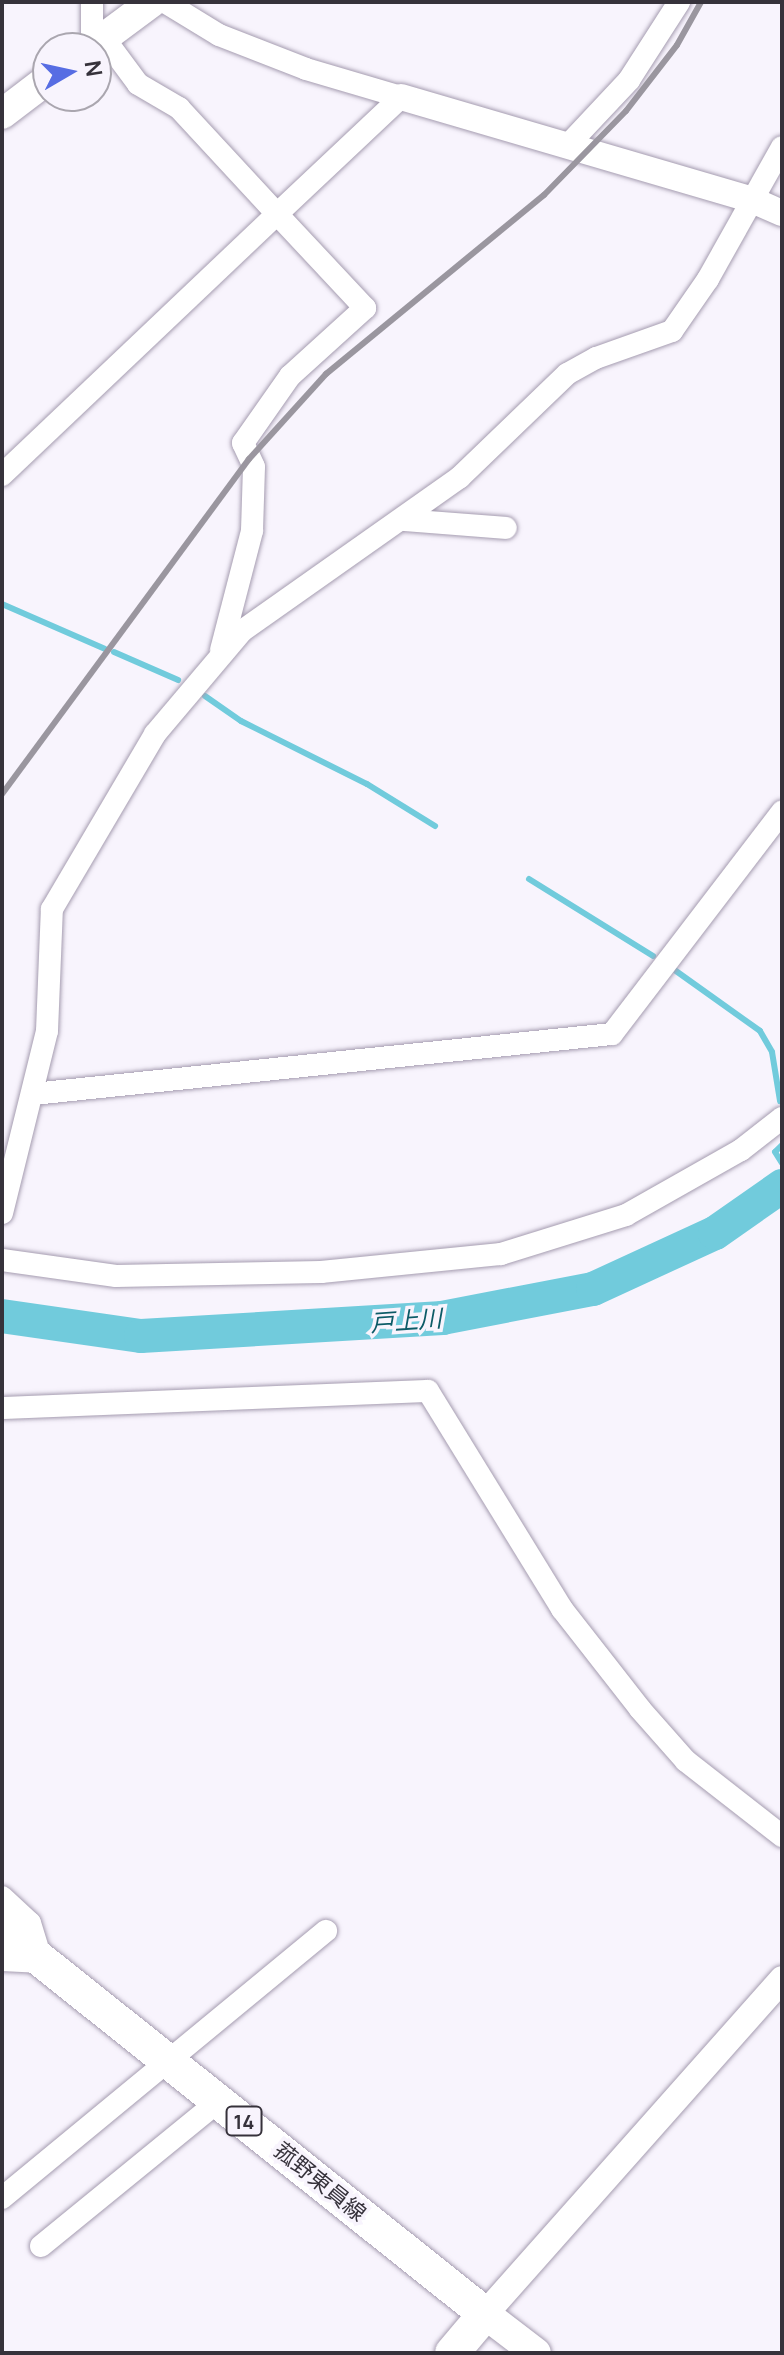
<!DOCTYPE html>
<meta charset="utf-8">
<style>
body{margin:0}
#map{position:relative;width:784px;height:2355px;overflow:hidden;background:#f8f4fd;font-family:Manrope,"Noto Sans JP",sans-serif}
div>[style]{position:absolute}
.stream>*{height:6px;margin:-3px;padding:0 3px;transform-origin:3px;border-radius:3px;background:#71cbdc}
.river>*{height:34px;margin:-17px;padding:0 17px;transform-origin:17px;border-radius:17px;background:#71cbdc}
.roads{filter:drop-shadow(0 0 2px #a59cb0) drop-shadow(0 0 2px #a59cb0)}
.minor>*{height:22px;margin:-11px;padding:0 11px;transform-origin:11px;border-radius:11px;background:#fff}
.tertiary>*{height:26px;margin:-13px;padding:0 13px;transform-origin:13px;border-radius:13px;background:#fff}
.secondary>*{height:30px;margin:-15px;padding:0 15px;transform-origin:15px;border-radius:15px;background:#fff}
.primary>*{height:34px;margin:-17px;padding:0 17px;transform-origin:17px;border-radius:17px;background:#fff}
.rail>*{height:6px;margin:-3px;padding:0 3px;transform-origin:3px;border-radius:3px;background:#9a969f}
span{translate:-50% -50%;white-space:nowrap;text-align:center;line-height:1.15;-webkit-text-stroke:7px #f8f4fd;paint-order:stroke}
.shield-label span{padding:2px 6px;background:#f8f4fd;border:2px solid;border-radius:6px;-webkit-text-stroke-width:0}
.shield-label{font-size:20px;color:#36323b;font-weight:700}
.street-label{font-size:22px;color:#36323b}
.water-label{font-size:24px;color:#0c5b67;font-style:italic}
.frame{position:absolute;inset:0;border:4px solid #36323b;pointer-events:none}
.north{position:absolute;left:32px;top:32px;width:80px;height:80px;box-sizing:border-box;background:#f8f4fd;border:2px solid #aaa6af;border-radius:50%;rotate:81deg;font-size:22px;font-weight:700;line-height:32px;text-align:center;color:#36323b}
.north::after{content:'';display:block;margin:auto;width:28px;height:36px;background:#576de3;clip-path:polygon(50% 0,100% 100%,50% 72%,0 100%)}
</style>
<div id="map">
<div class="stream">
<i style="left:2px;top:604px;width:112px;rotate:23.6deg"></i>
<i style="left:114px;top:652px;width:70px;rotate:23.6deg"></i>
<i style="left:205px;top:696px;width:44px;rotate:34.8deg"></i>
<i style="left:241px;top:721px;width:141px;rotate:26.6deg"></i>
<i style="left:367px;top:784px;width:80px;rotate:31.7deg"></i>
<i style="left:529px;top:879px;width:146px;rotate:31.8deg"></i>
<i style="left:676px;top:971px;width:103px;rotate:35.5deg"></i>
<i style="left:760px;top:1031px;width:24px;rotate:60deg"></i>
<i style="left:772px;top:1052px;width:50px;rotate:80.7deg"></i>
<i style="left:781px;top:1146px;width:8px;rotate:135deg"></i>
<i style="left:775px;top:1152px;width:13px;rotate:58deg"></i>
</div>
<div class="river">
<i style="left:2px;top:1316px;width:140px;rotate:8.2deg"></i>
<i style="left:141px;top:1336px;width:302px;rotate:-3.4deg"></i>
<i style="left:442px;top:1318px;width:154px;rotate:-10.9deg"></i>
<i style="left:593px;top:1289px;width:134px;rotate:-24.7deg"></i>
<i style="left:715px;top:1233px;width:82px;rotate:-35deg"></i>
</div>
<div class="roads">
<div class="minor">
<i style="left:92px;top:2px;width:44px;rotate:90deg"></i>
<i style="left:165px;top:2px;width:63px;rotate:31.4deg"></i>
<i style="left:219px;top:35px;width:93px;rotate:21.3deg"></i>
<i style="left:306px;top:69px;width:99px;rotate:16.4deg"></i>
<i style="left:104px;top:38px;width:57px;rotate:53.5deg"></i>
<i style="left:138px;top:84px;width:48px;rotate:30.3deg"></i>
<i style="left:179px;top:108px;width:144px;rotate:47.2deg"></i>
<i style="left:277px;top:214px;width:170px;rotate:-43.3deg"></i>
<i style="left:569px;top:144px;width:88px;rotate:-46.8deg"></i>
<i style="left:629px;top:80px;width:93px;rotate:-57.3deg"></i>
<i style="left:2px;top:475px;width:379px;rotate:-43.5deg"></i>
<i style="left:277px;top:214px;width:129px;rotate:46.9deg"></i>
<i style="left:365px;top:308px;width:101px;rotate:137.8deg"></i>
<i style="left:290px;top:376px;width:82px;rotate:125deg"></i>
<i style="left:243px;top:443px;width:26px;rotate:65deg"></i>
<i style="left:254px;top:467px;width:64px;rotate:91.8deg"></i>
<i style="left:252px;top:531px;width:123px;rotate:104.6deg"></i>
<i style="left:403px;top:520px;width:103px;rotate:4.4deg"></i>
<i style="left:33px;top:1094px;width:582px;rotate:-5.92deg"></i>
<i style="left:612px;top:1034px;width:280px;rotate:-52.6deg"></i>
<i style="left:2px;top:1213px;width:187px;rotate:-76.1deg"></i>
<i style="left:47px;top:1031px;width:122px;rotate:-87.7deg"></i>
<i style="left:52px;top:909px;width:203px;rotate:-59.5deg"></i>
<i style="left:155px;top:734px;width:135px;rotate:-49.8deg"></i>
<i style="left:242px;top:631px;width:266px;rotate:-35.2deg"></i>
<i style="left:459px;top:478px;width:150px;rotate:-43.9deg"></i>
<i style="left:567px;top:374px;width:33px;rotate:-29deg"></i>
<i style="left:596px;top:358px;width:81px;rotate:-19.6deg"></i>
<i style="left:672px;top:331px;width:63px;rotate:-55.3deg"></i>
<i style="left:708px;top:279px;width:151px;rotate:-60.7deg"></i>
<i style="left:2px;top:1260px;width:115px;rotate:8deg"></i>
<i style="left:116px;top:1276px;width:205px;rotate:-1.1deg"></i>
<i style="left:321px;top:1272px;width:181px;rotate:-5.7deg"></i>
<i style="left:501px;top:1254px;width:131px;rotate:-17.3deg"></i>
<i style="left:626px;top:1215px;width:132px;rotate:-29.5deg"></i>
<i style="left:741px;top:1150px;width:52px;rotate:-38deg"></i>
<i style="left:2px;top:1408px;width:426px;rotate:-2.3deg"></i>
<i style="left:428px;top:1391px;width:256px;rotate:58.4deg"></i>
<i style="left:562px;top:1609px;width:127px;rotate:52deg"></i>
<i style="left:640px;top:1709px;width:69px;rotate:48.5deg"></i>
<i style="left:686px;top:1761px;width:122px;rotate:38deg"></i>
<i style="left:2px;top:1897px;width:38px;rotate:43deg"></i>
<i style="left:30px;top:1923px;width:41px;rotate:72.9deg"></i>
<i style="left:42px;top:1962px;width:40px;rotate:-177.1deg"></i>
<i style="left:2px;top:2198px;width:420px;rotate:-39.5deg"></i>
<i style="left:41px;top:2246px;width:230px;rotate:-39.2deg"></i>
</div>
<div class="tertiary">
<i style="left:401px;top:97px;width:364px;rotate:16.3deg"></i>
<i style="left:750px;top:199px;width:35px;rotate:24deg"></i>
<i style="left:485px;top:2314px;width:448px;rotate:-48.4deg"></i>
</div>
<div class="secondary">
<i style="left:90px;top:48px;width:77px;rotate:-36.6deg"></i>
<i style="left:2px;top:114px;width:58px;rotate:-37.3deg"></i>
<i style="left:485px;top:2314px;width:64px;rotate:37.4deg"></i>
</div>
<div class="primary">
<i style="left:2px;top:1929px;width:618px;rotate:38.56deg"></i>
<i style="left:485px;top:2314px;width:51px;rotate:130.2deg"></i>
</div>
</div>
<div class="rail">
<i style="left:2px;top:794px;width:416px;rotate:-53.6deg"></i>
<i style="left:249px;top:459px;width:115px;rotate:-47.8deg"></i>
<i style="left:326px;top:374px;width:282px;rotate:-39.4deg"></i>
<i style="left:544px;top:195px;width:117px;rotate:-45.7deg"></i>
<i style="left:626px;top:111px;width:83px;rotate:-52.3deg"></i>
<i style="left:677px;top:45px;width:49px;rotate:-60.8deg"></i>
</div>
<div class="shield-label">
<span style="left:244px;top:2121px">14</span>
</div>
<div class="street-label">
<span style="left:320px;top:2182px;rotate:39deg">菰野東員線</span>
</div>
<div class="water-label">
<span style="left:406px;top:1320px;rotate:-4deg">戸上川</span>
</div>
<div class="frame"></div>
<div class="north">N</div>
</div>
